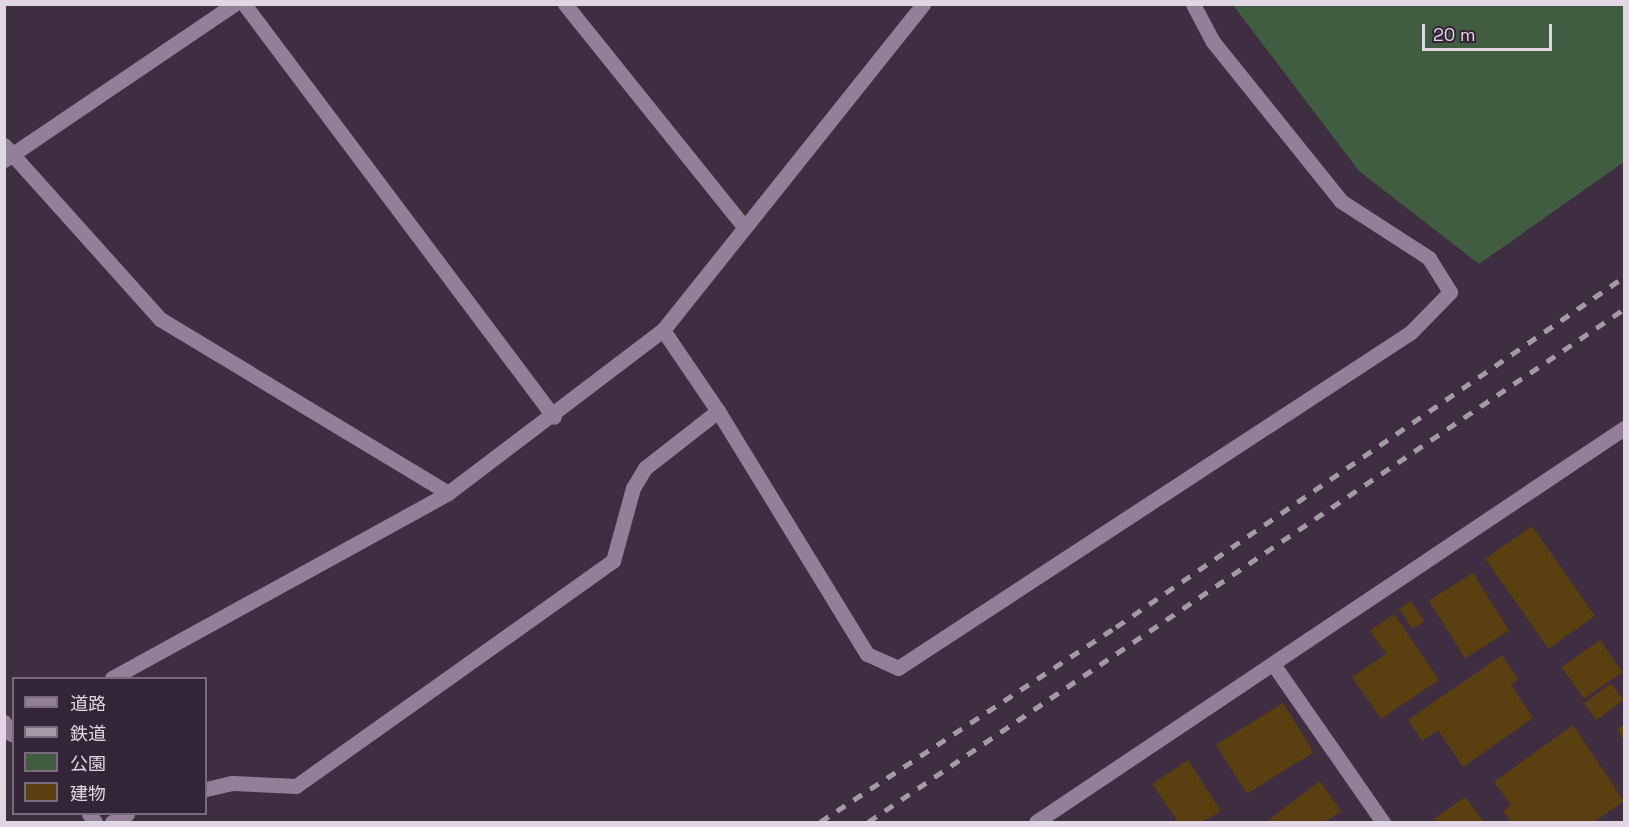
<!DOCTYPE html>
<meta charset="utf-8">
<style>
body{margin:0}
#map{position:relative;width:1629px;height:827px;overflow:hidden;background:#3f2e42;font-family:"Space Grotesk","Noto Sans JP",sans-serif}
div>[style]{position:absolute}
.green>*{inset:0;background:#405d41}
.building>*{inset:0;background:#5a3f10;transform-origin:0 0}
.minor>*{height:15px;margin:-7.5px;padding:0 7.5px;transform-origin:7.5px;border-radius:7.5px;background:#937f97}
.rail>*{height:4.5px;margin-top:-2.25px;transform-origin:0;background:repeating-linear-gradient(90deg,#a598a7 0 10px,transparent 0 20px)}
span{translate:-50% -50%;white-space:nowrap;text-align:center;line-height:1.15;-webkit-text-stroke:4.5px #342438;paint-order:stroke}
.frame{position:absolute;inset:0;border:6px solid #e1d6e3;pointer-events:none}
.legend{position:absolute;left:12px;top:677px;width:195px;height:138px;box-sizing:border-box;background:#342438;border:2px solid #796b7c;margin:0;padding:8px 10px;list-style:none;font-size:18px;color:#e1d6e3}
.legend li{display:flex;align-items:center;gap:12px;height:30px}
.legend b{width:30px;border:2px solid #796b7c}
.scale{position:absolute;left:1422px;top:24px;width:130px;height:27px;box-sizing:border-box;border:3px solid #e1d6e3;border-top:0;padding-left:8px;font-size:18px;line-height:21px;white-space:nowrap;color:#e1d6e3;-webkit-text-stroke:4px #342438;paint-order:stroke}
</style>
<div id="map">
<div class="green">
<i style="clip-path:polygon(1233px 5px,1624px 5px,1624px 162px,1479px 264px,1359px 171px)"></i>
</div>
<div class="building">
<i style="left:1532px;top:526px;width:110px;height:57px;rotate:55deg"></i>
<i style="left:1473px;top:573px;width:68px;height:52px;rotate:58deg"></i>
<i style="left:1411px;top:601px;width:24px;height:14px;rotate:57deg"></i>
<i style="clip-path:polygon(1394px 614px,1439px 680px,1381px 719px,1352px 677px,1386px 654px,1370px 631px)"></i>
<i style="left:1600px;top:640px;width:39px;height:47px;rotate:55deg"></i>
<i style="clip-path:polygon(1502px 655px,1518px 679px,1511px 685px,1533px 718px,1463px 767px,1438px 730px,1422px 741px,1408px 720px)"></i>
<i style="left:1611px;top:683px;width:21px;height:34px;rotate:53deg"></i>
<i style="left:1283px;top:703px;width:58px;height:79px;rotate:58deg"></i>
<i style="clip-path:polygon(1624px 724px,1624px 742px,1617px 729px)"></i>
<i style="clip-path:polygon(1573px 725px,1624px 801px,1594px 822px,1511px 822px,1503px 811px,1511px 805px,1494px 782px)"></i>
<i style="clip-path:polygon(1188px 760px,1221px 811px,1202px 822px,1178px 822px,1152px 784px)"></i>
<i style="clip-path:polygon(1320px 781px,1341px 811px,1325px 822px,1266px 822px)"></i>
<i style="clip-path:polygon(1465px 797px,1484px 822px,1437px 822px,1434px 819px)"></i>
</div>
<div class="minor">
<i style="left:244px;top:4px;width:516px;rotate:53.11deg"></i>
<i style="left:565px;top:4px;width:286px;rotate:51.2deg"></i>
<i style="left:4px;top:145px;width:234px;rotate:48.1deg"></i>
<i style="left:160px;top:319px;width:336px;rotate:31.1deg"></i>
<i style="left:4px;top:160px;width:278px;rotate:-34.1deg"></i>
<i style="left:718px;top:411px;width:285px;rotate:58.5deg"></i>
<i style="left:867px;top:654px;width:34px;rotate:24deg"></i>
<i style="left:898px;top:668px;width:613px;rotate:-33.22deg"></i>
<i style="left:1411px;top:332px;width:56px;rotate:-45.7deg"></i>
<i style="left:1450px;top:292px;width:40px;rotate:-122deg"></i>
<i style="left:1429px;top:258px;width:105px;rotate:-147.1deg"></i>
<i style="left:1341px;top:201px;width:204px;rotate:-128.8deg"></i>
<i style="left:1213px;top:42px;width:43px;rotate:-117.8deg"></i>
<i style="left:1273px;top:664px;width:193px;rotate:55.2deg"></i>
<i style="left:112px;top:678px;width:384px;rotate:-28.8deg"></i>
<i style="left:448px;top:493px;width:270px;rotate:-37.2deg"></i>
<i style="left:663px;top:330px;width:417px;rotate:-51.4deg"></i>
<i style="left:4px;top:722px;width:14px;rotate:60deg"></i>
<i style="left:206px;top:789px;width:27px;rotate:-13deg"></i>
<i style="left:232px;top:783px;width:64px;rotate:2.7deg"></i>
<i style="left:296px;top:786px;width:389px;rotate:-35.4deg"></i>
<i style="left:613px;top:561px;width:76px;rotate:-74.7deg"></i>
<i style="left:633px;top:488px;width:23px;rotate:-59deg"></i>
<i style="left:645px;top:468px;width:93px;rotate:-38deg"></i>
<i style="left:718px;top:411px;width:98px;rotate:-124.2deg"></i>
<i style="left:89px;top:814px;width:10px;rotate:53deg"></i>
<i style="left:112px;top:822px;width:17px;rotate:-28deg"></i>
<i style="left:1036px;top:822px;width:708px;rotate:-33.82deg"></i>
</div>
<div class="rail">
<i style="left:820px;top:822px;width:354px;rotate:-33.4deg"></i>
<i style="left:1116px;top:627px;width:617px;rotate:-34.57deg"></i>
<i style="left:868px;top:822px;width:914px;rotate:-34.16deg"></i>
</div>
<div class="frame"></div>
<ul class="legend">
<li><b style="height:8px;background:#937f97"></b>道路</li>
<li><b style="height:8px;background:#a598a7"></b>鉄道</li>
<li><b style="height:16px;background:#405d41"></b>公園</li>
<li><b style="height:16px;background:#5a3f10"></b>建物</li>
</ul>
<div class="scale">20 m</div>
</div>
